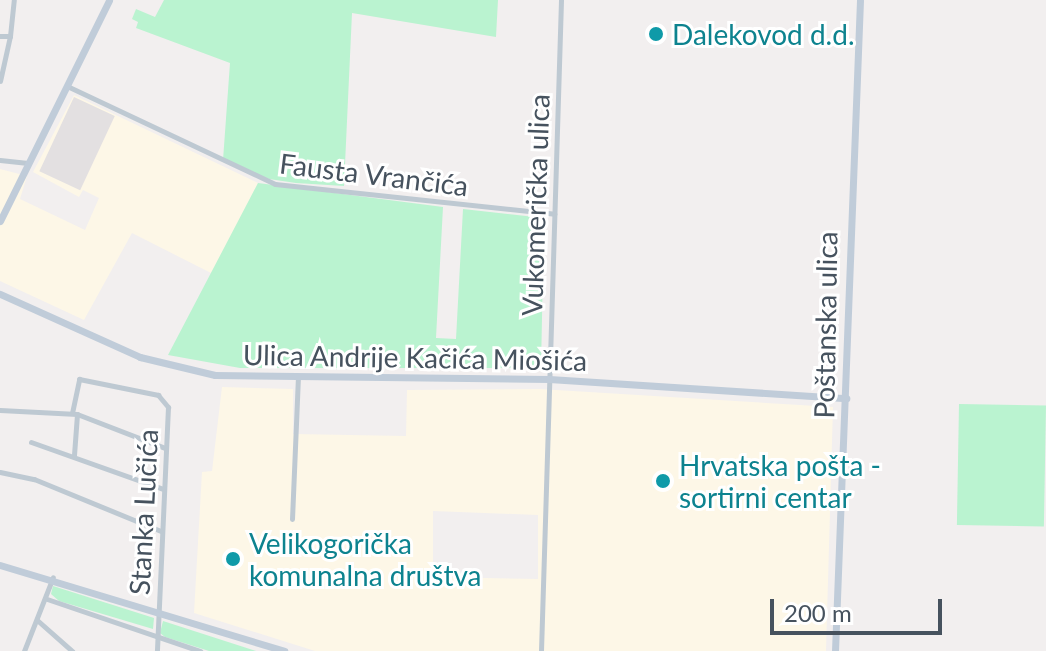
<!DOCTYPE html>
<meta charset="utf-8">
<style>
body{margin:0}
#map{position:relative;width:1046px;height:651px;overflow:hidden;background:#f2efef;font-family:Lato,sans-serif}
div>[style]{position:absolute}
.commercial>*{inset:0;background:#fdf7e7}
.education>*{inset:0;background:#e3e0e1;transform-origin:0 0}
.green>*{inset:0;background:#baf3d0;transform-origin:0 0}
.street>*{height:5px;margin:-2.5px;padding:0 2.5px;transform-origin:2.5px;border-radius:2.5px;background:#bec9d2}
.secondary>*{height:7px;margin:-3.5px;padding:0 3.5px;transform-origin:3.5px;border-radius:3.5px;background:#c0ccd9}
.dots>*{width:22px;height:22px;translate:-50% -50%;box-sizing:border-box;border:4px solid #fff;border-radius:50%}
span{translate:-50% -50%;white-space:nowrap;text-align:center;line-height:1.15;-webkit-text-stroke:6px #fff;paint-order:stroke}
.culture-label{font-size:28px;color:#0d838f}
.left{translate:0 -50%;text-align:left}
.street-label{font-size:28px;color:#46525e}
.scale{position:absolute;left:770px;top:599px;width:172px;height:36px;box-sizing:border-box;border:4px solid #46525e;border-top:0;padding-left:10px;font-size:24px;line-height:28px;white-space:nowrap;color:#46525e;-webkit-text-stroke:6px #fff;paint-order:stroke}
</style>
<div id="map">
<div class="commercial">
<i style="clip-path:polygon(74px 95px,258px 183px,213px 274px,132px 233px,84px 320px,0 281px,0 169px,27px 176px,20px 199px,85px 230px,99px 198px,83px 190px,79px 197px,33px 172px)"></i>
<i style="clip-path:polygon(evenodd,222px 387px,293px 389px,293px 434px,406px 436px,407px 390px,540px 389px,833px 407px,826px 651px,315px 651px,194px 613px,202px 472px,212px 471px,222px 387px,433px 511px,538px 515px,538px 579px,433px 577px,433px 511px)"></i>
</div>
<div class="education">
<i style="left:74px;top:97px;width:45px;height:82px;rotate:25deg"></i>
</div>
<div class="green">
<i style="clip-path:polygon(164px 0,498px 0,496px 37px,352px 13px,344px 186px,296px 183px,269px 179px,223px 160px,230px 63px,136px 28px,138px 22px,132px 19px,136px 9px,155px 17px)"></i>
<i style="clip-path:polygon(258px 183px,443px 207px,436px 338px,456px 339px,463px 209px,544px 218px,541px 368px,240px 368px,168px 355px)"></i>
<i style="left:959px;top:404px;width:87px;height:121px;rotate:1deg"></i>
<i style="clip-path:polygon(53px 586px,154px 618px,153px 629px,59px 601px,51px 594px)"></i>
<i style="clip-path:polygon(163px 621px,256px 651px,209px 651px,165px 637px,160px 633px)"></i>
</div>
<div class="street">
<i style="left:0;top:36px;width:10px"></i>
<i style="left:10px;top:36px;width:46px;rotate:102.5deg"></i>
<i style="left:10px;top:36px;width:36px;rotate:-84deg"></i>
<i style="left:67px;top:86px;width:230px;rotate:25.2deg"></i>
<i style="left:275px;top:184px;width:281px;rotate:6.1deg"></i>
<i style="left:0;top:160px;width:28px;rotate:6deg"></i>
<i style="left:0;top:410px;width:77px;rotate:3deg"></i>
<i style="left:77px;top:414px;width:94px;rotate:21.1deg"></i>
<i style="left:72px;top:413px;width:35px;rotate:-78deg"></i>
<i style="left:79px;top:379px;width:81px;rotate:11.4deg"></i>
<i style="left:158px;top:395px;width:16px;rotate:50deg"></i>
<i style="left:168px;top:407px;width:244px;rotate:92.6deg"></i>
<i style="left:31px;top:442px;width:140px;rotate:19.6deg"></i>
<i style="left:74px;top:455px;width:41px;rotate:-85.8deg"></i>
<i style="left:0;top:472px;width:35px;rotate:12deg"></i>
<i style="left:34px;top:479px;width:137px;rotate:22.3deg"></i>
<i style="left:292px;top:519px;width:141px;rotate:-87.6deg"></i>
<i style="left:47px;top:599px;width:162px;rotate:18.8deg"></i>
<i style="left:37px;top:620px;width:47px;rotate:41.5deg"></i>
<i style="left:24px;top:651px;width:79px;rotate:-68.6deg"></i>
<i style="left:541px;top:651px;width:651px;rotate:-88.24deg"></i>
</div>
<div class="secondary">
<i style="left:0;top:221px;width:246px;rotate:-63.7deg"></i>
<i style="left:0;top:294px;width:154px;rotate:24.2deg"></i>
<i style="left:140px;top:357px;width:77px;rotate:13.5deg"></i>
<i style="left:215px;top:375px;width:334px;rotate:0.7deg"></i>
<i style="left:549px;top:379px;width:298px;rotate:3.7deg"></i>
<i style="left:0;top:565px;width:297px;rotate:16.8deg"></i>
<i style="left:835px;top:651px;width:651px;rotate:-87.8deg"></i>
</div>
<div class="dots">
<i style="left:656px;top:34px;background:#0f9aa8"></i>
<i style="left:663px;top:481px;background:#0f9aa8"></i>
<i style="left:233px;top:559px;background:#0f9aa8"></i>
</div>
<div class="culture-label">
<span class="left" style="left:672px;top:34px">Dalekovod d.d.</span>
<span class="left" style="left:679px;top:481px">Hrvatska pošta -<br>sortirni centar</span>
<span class="left" style="left:249px;top:559px">Velikogorička<br>komunalna društva</span>
</div>
<div class="street-label">
<span style="left:374px;top:174px;rotate:7deg">Fausta Vrančića</span>
<span style="left:535px;top:205px;rotate:-88deg">Vukomerička ulica</span>
<span style="left:825px;top:325px;rotate:-89deg">Poštanska ulica</span>
<span style="left:415px;top:357px;rotate:1deg">Ulica Andrije Kačića Miošića</span>
<span style="left:143px;top:512px;rotate:-87deg">Stanka Lučića</span>
</div>
<div class="scale">200 m</div>
</div>
